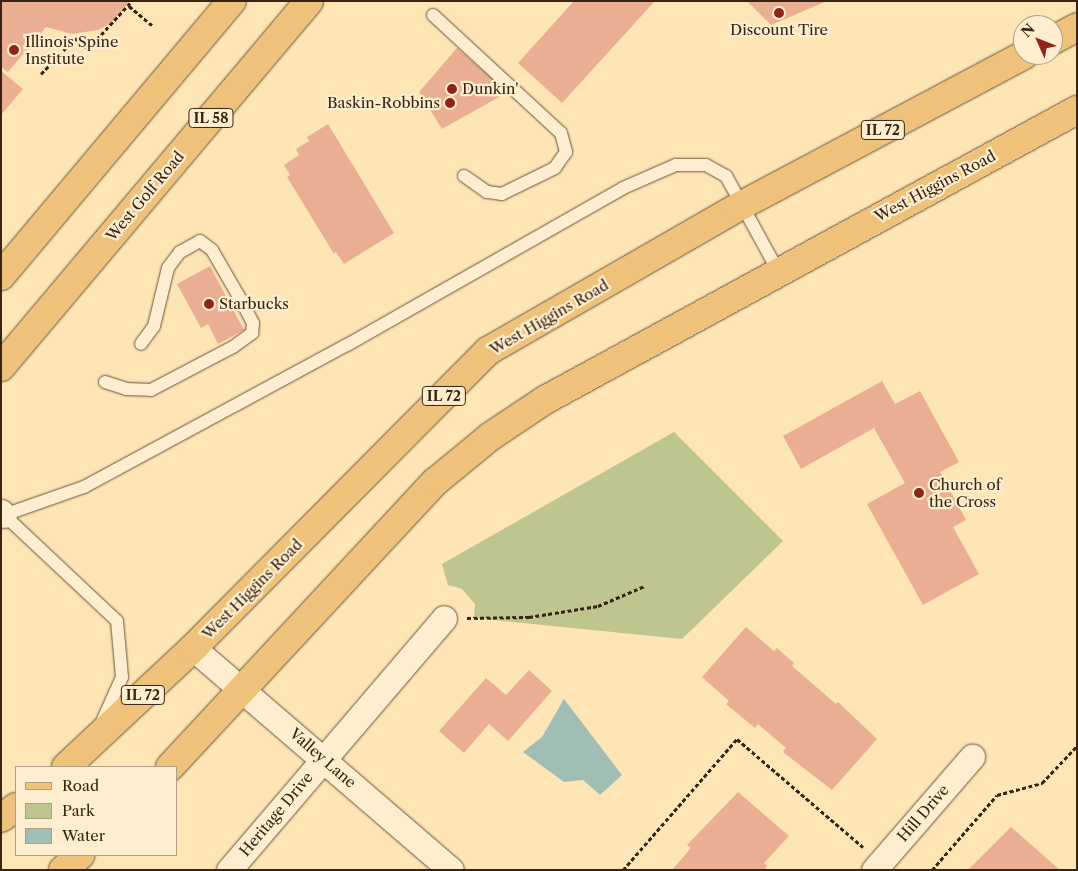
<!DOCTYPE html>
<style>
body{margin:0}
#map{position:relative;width:1078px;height:871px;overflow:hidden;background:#fde5b5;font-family:"Libre Caslon Text",serif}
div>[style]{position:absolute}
.green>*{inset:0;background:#bec58e}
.water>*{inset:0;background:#a0beb3}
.building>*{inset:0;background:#eaaf92}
.path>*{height:3px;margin-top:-1.5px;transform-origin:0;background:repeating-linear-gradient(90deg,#382413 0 4px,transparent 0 6.5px)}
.roads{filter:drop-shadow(0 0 1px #69543c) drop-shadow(0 0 1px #69543c)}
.service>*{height:12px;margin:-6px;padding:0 6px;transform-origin:6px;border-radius:6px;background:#feeecf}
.minor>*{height:25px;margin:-12.5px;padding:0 12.5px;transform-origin:12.5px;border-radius:12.5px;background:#feeecf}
.primary>*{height:28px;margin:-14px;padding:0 14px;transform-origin:14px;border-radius:14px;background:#eec27a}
.dots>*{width:14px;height:14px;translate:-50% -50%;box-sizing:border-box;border:2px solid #feeecf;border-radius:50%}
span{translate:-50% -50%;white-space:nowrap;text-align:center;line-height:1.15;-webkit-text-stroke:4.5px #feeecf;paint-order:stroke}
.shield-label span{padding:1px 4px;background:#feeecf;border:1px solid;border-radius:4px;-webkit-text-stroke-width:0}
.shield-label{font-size:14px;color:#382413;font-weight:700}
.poi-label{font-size:15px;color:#382413}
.left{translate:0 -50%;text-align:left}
.right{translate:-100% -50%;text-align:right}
.street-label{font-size:15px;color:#382413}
.frame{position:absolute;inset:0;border:2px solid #382413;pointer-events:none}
.legend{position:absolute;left:15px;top:766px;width:162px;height:90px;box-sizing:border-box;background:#feeecf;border:1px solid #af9d84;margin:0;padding:6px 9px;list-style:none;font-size:15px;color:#382413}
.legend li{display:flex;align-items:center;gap:10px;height:25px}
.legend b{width:25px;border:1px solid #af9d84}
.north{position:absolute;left:1013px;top:15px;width:50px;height:50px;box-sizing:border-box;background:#feeecf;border:1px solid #af9d84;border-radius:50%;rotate:314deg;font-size:14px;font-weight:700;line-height:20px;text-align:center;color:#382413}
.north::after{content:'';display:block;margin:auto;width:18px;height:22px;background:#8f2418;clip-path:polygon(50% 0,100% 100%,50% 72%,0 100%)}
</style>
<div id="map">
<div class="green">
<i style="clip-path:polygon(674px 432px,783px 541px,682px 639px,474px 618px,475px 604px,462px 589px,448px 585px,442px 564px)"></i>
</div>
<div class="water">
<i style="clip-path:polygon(564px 699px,622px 775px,600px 795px,583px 780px,564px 782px,523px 752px,542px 737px)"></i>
</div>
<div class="building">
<i style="clip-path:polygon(1px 1px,130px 1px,110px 24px,98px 30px,72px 34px,46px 27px,8px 72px,1px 67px)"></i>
<i style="clip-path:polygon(574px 1px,655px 1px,562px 103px,518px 63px)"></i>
<i style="clip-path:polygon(747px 1px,827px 1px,771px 25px)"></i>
<i style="clip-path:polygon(457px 48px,508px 92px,442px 129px,419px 92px)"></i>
<i style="clip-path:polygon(1px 71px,23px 89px,1px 115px)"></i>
<i style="clip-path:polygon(328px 124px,394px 233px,344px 264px,336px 252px,334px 254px,287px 177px,290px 175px,284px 165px,299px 155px,296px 149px,309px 141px,307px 137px)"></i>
<i style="clip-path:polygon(210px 266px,244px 330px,218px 344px,208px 324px,201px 328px,177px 284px)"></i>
<i style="clip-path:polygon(882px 381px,895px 404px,920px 391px,959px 462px,940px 472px,966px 520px,953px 527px,979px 574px,923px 605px,867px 504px,905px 483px,874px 428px,801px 469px,783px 436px)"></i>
<i style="clip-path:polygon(746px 627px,774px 651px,777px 648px,794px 663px,792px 666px,836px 704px,838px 702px,877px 739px,832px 790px,783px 752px,786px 748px,758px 724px,755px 728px,726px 704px,729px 701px,702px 677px)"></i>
<i style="clip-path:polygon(529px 670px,552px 691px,508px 741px,489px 724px,464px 753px,439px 731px,486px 678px,506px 695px)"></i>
<i style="clip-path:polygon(738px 792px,789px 836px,764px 863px,767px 866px,764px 870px,672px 870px,691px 848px,687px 845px)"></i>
<i style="clip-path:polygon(1011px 827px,1060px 870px,968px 870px)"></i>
</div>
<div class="path">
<i style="left:129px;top:6px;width:31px;rotate:40deg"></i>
<i style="left:41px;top:74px;width:50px;rotate:-46.6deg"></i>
<i style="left:75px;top:38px;width:17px;rotate:40deg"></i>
<i style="left:88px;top:49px;width:65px;rotate:-47.5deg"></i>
<i style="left:467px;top:618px;width:62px;rotate:-0.9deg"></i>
<i style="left:529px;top:617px;width:70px;rotate:-9.1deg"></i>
<i style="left:598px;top:606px;width:51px;rotate:-23.1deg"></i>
<i style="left:623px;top:870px;width:174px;rotate:-49deg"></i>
<i style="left:737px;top:739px;width:166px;rotate:40.6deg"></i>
<i style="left:932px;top:870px;width:99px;rotate:-49.1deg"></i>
<i style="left:997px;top:795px;width:47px;rotate:-14.9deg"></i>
<i style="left:1042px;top:783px;width:51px;rotate:-46.6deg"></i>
</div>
<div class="roads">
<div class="service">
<i style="left:433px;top:15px;width:174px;rotate:42.7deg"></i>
<i style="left:561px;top:133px;width:20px;rotate:75deg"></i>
<i style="left:566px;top:152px;width:19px;rotate:125deg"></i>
<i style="left:555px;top:168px;width:59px;rotate:153.9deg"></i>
<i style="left:502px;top:194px;width:15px;rotate:-172deg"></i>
<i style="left:487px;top:192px;width:28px;rotate:-145deg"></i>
<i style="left:105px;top:382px;width:22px;rotate:18deg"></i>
<i style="left:126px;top:389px;width:25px;rotate:2deg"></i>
<i style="left:151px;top:390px;width:93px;rotate:-27.7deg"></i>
<i style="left:233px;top:347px;width:24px;rotate:-36deg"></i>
<i style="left:252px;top:333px;width:10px;rotate:-84deg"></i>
<i style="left:253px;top:323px;width:32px;rotate:-118deg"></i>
<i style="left:238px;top:295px;width:52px;rotate:-120deg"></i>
<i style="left:212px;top:250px;width:15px;rotate:-143deg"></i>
<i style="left:200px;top:241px;width:23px;rotate:151deg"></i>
<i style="left:180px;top:252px;width:20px;rotate:127deg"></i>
<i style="left:168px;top:268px;width:60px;rotate:103.6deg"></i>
<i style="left:154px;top:326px;width:22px;rotate:126deg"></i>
<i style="left:101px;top:724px;width:51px;rotate:-65.9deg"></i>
<i style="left:122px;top:677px;width:56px;rotate:-95.1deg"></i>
<i style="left:117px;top:621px;width:155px;rotate:-136.8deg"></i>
<i style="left:4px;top:515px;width:85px;rotate:-19.3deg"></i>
<i style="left:84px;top:487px;width:299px;rotate:-28.4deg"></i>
<i style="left:347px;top:345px;width:318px;rotate:-29.6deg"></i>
<i style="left:623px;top:188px;width:58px;rotate:-23.5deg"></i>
<i style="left:676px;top:165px;width:30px"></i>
<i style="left:706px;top:165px;width:23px;rotate:29deg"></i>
<i style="left:726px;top:176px;width:108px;rotate:61.3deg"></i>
</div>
<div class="minor">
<i style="left:1px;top:512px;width:4px;rotate:45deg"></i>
<i style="left:193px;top:648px;width:340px;rotate:40.7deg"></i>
<i style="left:229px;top:870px;width:331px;rotate:-49.5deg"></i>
<i style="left:874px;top:870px;width:150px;rotate:-49.1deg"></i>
</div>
<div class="primary">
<i style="left:1053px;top:40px;width:27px;rotate:-28deg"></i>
<i style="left:1px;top:276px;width:359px;rotate:-50deg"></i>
<i style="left:1px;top:367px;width:478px;rotate:-49.9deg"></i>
<i style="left:66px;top:767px;width:174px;rotate:-43.1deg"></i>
<i style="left:193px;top:648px;width:419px;rotate:-45.2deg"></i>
<i style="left:488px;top:351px;width:293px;rotate:-29.9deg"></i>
<i style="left:742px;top:205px;width:319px;rotate:-28deg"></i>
<i style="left:170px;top:767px;width:389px;rotate:-47.1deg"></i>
<i style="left:435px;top:482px;width:72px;rotate:-39.4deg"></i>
<i style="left:491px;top:436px;width:65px;rotate:-33.7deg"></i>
<i style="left:545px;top:400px;width:606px;rotate:-28.6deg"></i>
<i style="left:1px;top:818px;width:19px;rotate:-36deg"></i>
<i style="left:63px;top:870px;width:23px;rotate:-41deg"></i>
</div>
</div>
<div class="dots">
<i style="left:779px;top:13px;background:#8f2418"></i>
<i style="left:14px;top:50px;background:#8f2418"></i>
<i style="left:452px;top:89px;background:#8f2418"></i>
<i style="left:450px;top:103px;background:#8f2418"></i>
<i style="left:209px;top:304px;background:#8f2418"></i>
<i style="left:919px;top:493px;background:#8f2418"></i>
</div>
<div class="shield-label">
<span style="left:211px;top:118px">IL 58</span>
<span style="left:883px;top:130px">IL 72</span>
<span style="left:444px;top:396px">IL 72</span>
<span style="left:143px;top:695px">IL 72</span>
</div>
<div class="poi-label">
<span style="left:779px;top:30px">Discount Tire</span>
<span class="left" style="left:25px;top:50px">Illinois Spine<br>Institute</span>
<span class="left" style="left:462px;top:89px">Dunkin'</span>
<span class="right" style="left:440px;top:103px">Baskin-Robbins</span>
<span class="left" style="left:219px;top:304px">Starbucks</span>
<span class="left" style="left:929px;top:493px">Church of<br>the Cross</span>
</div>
<div class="street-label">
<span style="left:935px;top:186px;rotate:-28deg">West Higgins Road</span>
<span style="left:145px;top:196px;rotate:-50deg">West Golf Road</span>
<span style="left:549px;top:317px;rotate:-30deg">West Higgins Road</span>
<span style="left:252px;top:589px;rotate:-45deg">West Higgins Road</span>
<span style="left:323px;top:758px;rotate:41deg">Valley Lane</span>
<span style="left:923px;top:813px;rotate:-49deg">Hill Drive</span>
<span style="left:276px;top:814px;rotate:-50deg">Heritage Drive</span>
</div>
<div class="frame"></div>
<ul class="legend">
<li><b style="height:6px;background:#eec27a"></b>Road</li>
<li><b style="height:14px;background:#bec58e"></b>Park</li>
<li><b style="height:14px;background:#a0beb3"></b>Water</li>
</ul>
<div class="north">N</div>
</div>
